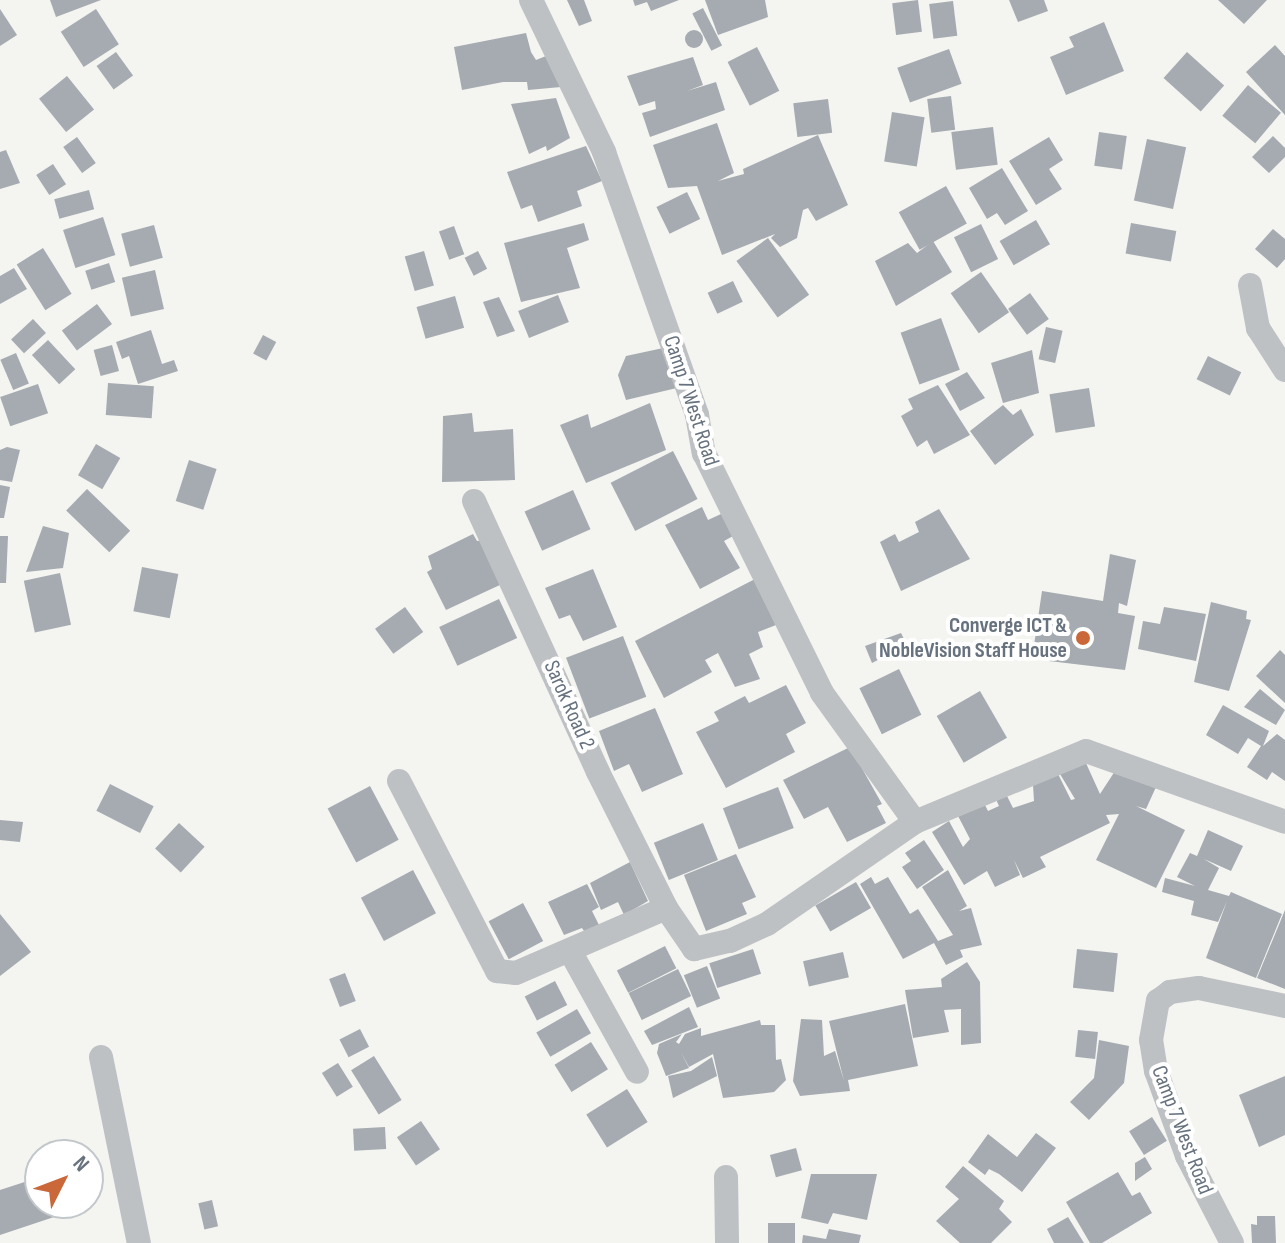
<!DOCTYPE html>
<style>
body{margin:0}
#map{position:relative;width:1285px;height:1243px;overflow:hidden;background:#f4f4f1;font-family:"Sofia Sans Condensed",sans-serif}
div>[style]{position:absolute}
.building>*{inset:0;background:#a5abb0;transform-origin:0 0}
.round{border-radius:50%}
.minor>*{height:24px;margin:-12px;padding:0 12px;transform-origin:12px;border-radius:12px;background:#bec1c4}
.dots>*{width:22px;height:22px;translate:-50% -50%;box-sizing:border-box;border:4px solid #fff;border-radius:50%}
span{translate:-50% -50%;white-space:nowrap;text-align:center;line-height:1.15;-webkit-text-stroke:8px #fff;paint-order:stroke}
.street-label{font-size:22px;color:#67727e}
.poi-label{font-size:22px;color:#67727e;font-weight:700}
.right{translate:-100% -50%;text-align:right}
.north{position:absolute;left:24px;top:1139px;width:80px;height:80px;box-sizing:border-box;background:#fff;border:2px solid #c2c7cb;border-radius:50%;rotate:48deg;font-size:22px;font-weight:700;line-height:32px;text-align:center;color:#67727e}
.north::after{content:'';display:block;margin:auto;width:28px;height:36px;background:#cb683a;clip-path:polygon(50% 0,100% 100%,50% 72%,0 100%)}
</style>
<div id="map">
<div class="building">
<i style="clip-path:polygon(50px 0,101px 0,56px 17px)"></i>
<i style="clip-path:polygon(567px 0,584px 0,592px 21px,579px 26px)"></i>
<i style="clip-path:polygon(633px 0,679px 0,651px 11px,647px 2px,635px 6px)"></i>
<i style="clip-path:polygon(705px 0,765px 0,768px 17px,718px 35px)"></i>
<i style="left:918px;top:0;width:32px;height:26px;rotate:83deg"></i>
<i style="clip-path:polygon(1009px 0,1044px 0,1048px 11px,1018px 22px)"></i>
<i style="clip-path:polygon(1218px 0,1267px 0,1244px 24px)"></i>
<i style="left:953px;top:1px;width:35px;height:24px;rotate:83deg"></i>
<i style="left:703px;top:8px;width:42px;height:12px;rotate:63deg"></i>
<i style="clip-path:polygon(0 9px,17px 35px,0 46px)"></i>
<i style="left:96px;top:9px;width:42px;height:42px;rotate:57deg"></i>
<i style="clip-path:polygon(1104px 22px,1124px 71px,1066px 95px,1050px 57px,1074px 47px,1069px 37px)"></i>
<i class="round" style="left:685px;top:30px;width:18px;height:18px"></i>
<i style="clip-path:polygon(526px 33px,531px 52px,536px 60px,546px 56px,561px 87px,528px 90px,527px 82px,503px 82px,462px 90px,454px 47px)"></i>
<i style="clip-path:polygon(1275px 45px,1285px 56px,1285px 115px,1246px 72px)"></i>
<i style="left:757px;top:47px;width:49px;height:33px;rotate:63deg"></i>
<i style="left:949px;top:49px;width:37px;height:55px;rotate:70deg"></i>
<i style="left:116px;top:52px;width:29px;height:24px;rotate:54deg"></i>
<i style="left:1187px;top:52px;width:50px;height:35px;rotate:42deg"></i>
<i style="clip-path:polygon(693px 57px,703px 85px,687px 91px,716px 82px,725px 110px,650px 137px,642px 113px,656px 109px,655px 101px,639px 106px,627px 76px)"></i>
<i style="left:67px;top:76px;width:43px;height:36px;rotate:51deg"></i>
<i style="left:1248px;top:85px;width:43px;height:40px;rotate:40deg"></i>
<i style="left:951px;top:96px;width:34px;height:24px;rotate:83deg"></i>
<i style="clip-path:polygon(556px 98px,570px 138px,547px 151px,546px 146px,529px 154px,511px 104px)"></i>
<i style="left:828px;top:99px;width:34px;height:35px;rotate:83deg"></i>
<i style="left:892px;top:112px;width:33px;height:50px;rotate:9deg"></i>
<i style="clip-path:polygon(717px 123px,734px 173px,718px 181px,744px 174px,743px 169px,818px 135px,848px 205px,816px 221px,808px 208px,803px 210px,797px 238px,780px 247px,771px 238px,775px 234px,722px 255px,697px 186px,668px 188px,653px 145px)"></i>
<i style="left:993px;top:127px;width:38px;height:42px;rotate:83deg"></i>
<i style="left:1099px;top:132px;width:28px;height:34px;rotate:8deg"></i>
<i style="clip-path:polygon(1273px 136px,1285px 148px,1285px 157px,1269px 173px,1252px 157px)"></i>
<i style="left:77px;top:137px;width:32px;height:17px;rotate:54deg"></i>
<i style="clip-path:polygon(1049px 137px,1063px 160px,1049px 169px,1062px 189px,1036px 205px,1009px 161px)"></i>
<i style="left:1147px;top:139px;width:40px;height:63px;rotate:12deg"></i>
<i style="clip-path:polygon(586px 146px,602px 181px,577px 191px,582px 206px,538px 222px,532px 205px,521px 209px,507px 172px)"></i>
<i style="clip-path:polygon(6px 150px,20px 183px,0 189px,0 152px)"></i>
<i style="left:53px;top:164px;width:24px;height:20px;rotate:57deg"></i>
<i style="clip-path:polygon(1002px 168px,1028px 211px,1005px 225px,997px 213px,987px 219px,969px 188px)"></i>
<i style="left:946px;top:186px;width:43px;height:54px;rotate:61deg"></i>
<i style="left:89px;top:190px;width:20px;height:36px;rotate:75deg"></i>
<i style="left:687px;top:192px;width:30px;height:34px;rotate:64deg"></i>
<i style="left:103px;top:217px;width:40px;height:42px;rotate:72deg"></i>
<i style="left:1036px;top:220px;width:28px;height:42px;rotate:60deg"></i>
<i style="clip-path:polygon(584px 223px,589px 240px,567px 248px,580px 288px,521px 302px,504px 243px)"></i>
<i style="left:1131px;top:223px;width:46px;height:31px;rotate:10deg"></i>
<i style="left:981px;top:224px;width:39px;height:30px;rotate:64deg"></i>
<i style="left:154px;top:225px;width:34px;height:34px;rotate:75deg"></i>
<i style="left:454px;top:226px;width:30px;height:16px;rotate:70deg"></i>
<i style="clip-path:polygon(1273px 229px,1285px 239px,1285px 259px,1277px 268px,1255px 249px)"></i>
<i style="left:768px;top:238px;width:70px;height:39px;rotate:54deg"></i>
<i style="clip-path:polygon(933px 241px,952px 272px,896px 306px,875px 261px,908px 243px,917px 253px)"></i>
<i style="left:43px;top:248px;width:54px;height:31px;rotate:58deg"></i>
<i style="left:424px;top:251px;width:36px;height:20px;rotate:74deg"></i>
<i style="left:478px;top:251px;width:20px;height:15px;rotate:63deg"></i>
<i style="left:109px;top:263px;width:20px;height:25px;rotate:72deg"></i>
<i style="clip-path:polygon(14px 268px,27px 289px,0 304px,0 276px)"></i>
<i style="left:155px;top:270px;width:40px;height:34px;rotate:77deg"></i>
<i style="left:981px;top:272px;width:49px;height:37px;rotate:55deg"></i>
<i style="left:733px;top:281px;width:23px;height:28px;rotate:65deg"></i>
<i style="left:1030px;top:293px;width:32px;height:27px;rotate:54deg"></i>
<i style="left:558px;top:295px;width:29px;height:43px;rotate:68deg"></i>
<i style="left:455px;top:296px;width:33px;height:40px;rotate:74deg"></i>
<i style="clip-path:polygon(499px 297px,515px 331px,497px 337px,483px 302px)"></i>
<i style="left:97px;top:304px;width:25px;height:44px;rotate:53deg"></i>
<i style="left:941px;top:318px;width:55px;height:43px;rotate:70deg"></i>
<i style="left:33px;top:319px;width:19px;height:30px;rotate:47deg"></i>
<i style="left:1046px;top:327px;width:17px;height:33px;rotate:13deg"></i>
<i style="clip-path:polygon(151px 330px,162px 364px,174px 360px,178px 371px,138px 384px,129px 356px,122px 359px,116px 342px)"></i>
<i style="left:263px;top:335px;width:15px;height:21px;rotate:28deg"></i>
<i style="left:48px;top:340px;width:40px;height:22px;rotate:47deg"></i>
<i style="left:112px;top:345px;width:27px;height:19px;rotate:75deg"></i>
<i style="clip-path:polygon(668px 347px,681px 387px,626px 400px,618px 375px,626px 356px)"></i>
<i style="clip-path:polygon(1032px 350px,1039px 393px,1003px 403px,991px 363px)"></i>
<i style="left:16px;top:353px;width:33px;height:17px;rotate:67deg"></i>
<i style="left:1208px;top:356px;width:37px;height:26px;rotate:26deg"></i>
<i style="clip-path:polygon(967px 372px,985px 398px,960px 411px,945px 384px)"></i>
<i style="left:108px;top:383px;width:46px;height:32px;rotate:4deg"></i>
<i style="left:38px;top:384px;width:31px;height:40px;rotate:71deg"></i>
<i style="clip-path:polygon(938px 385px,970px 435px,934px 454px,927px 440px,917px 447px,901px 416px,913px 409px,908px 399px)"></i>
<i style="left:1089px;top:388px;width:39px;height:40px;rotate:81deg"></i>
<i style="clip-path:polygon(650px 403px,666px 450px,586px 483px,560px 425px,588px 414px,591px 428px)"></i>
<i style="clip-path:polygon(1003px 405px,1013px 415px,1021px 409px,1034px 435px,995px 465px,970px 431px)"></i>
<i style="clip-path:polygon(472px 413px,474px 432px,513px 429px,515px 480px,442px 482px,443px 416px)"></i>
<i style="left:96px;top:444px;width:28px;height:36px;rotate:30deg"></i>
<i style="clip-path:polygon(7px 447px,20px 450px,12px 482px,0 480px,0 450px)"></i>
<i style="left:673px;top:451px;width:54px;height:70px;rotate:63deg"></i>
<i style="left:189px;top:460px;width:29px;height:43px;rotate:18deg"></i>
<i style="clip-path:polygon(0 485px,10px 487px,4px 518px,0 518px)"></i>
<i style="left:87px;top:489px;width:60px;height:30px;rotate:44deg"></i>
<i style="left:573px;top:490px;width:43px;height:53px;rotate:66deg"></i>
<i style="clip-path:polygon(702px 507px,708px 520px,721px 514px,733px 536px,724px 541px,740px 568px,700px 589px,665px 525px)"></i>
<i style="clip-path:polygon(939px 509px,970px 559px,901px 591px,880px 542px,895px 534px,899px 542px,919px 532px,915px 522px)"></i>
<i style="clip-path:polygon(43px 526px,69px 533px,63px 568px,26px 572px)"></i>
<i style="clip-path:polygon(473px 534px,477px 541px,484px 540px,502px 584px,446px 610px,427px 572px,432px 569px,428px 556px)"></i>
<i style="clip-path:polygon(0 536px,8px 536px,6px 583px,0 583px)"></i>
<i style="clip-path:polygon(1110px 554px,1136px 560px,1127px 606px,1119px 603px,1118px 613px,1135px 616px,1125px 670px,1032px 659px,1042px 591px,1103px 601px)"></i>
<i style="left:142px;top:567px;width:37px;height:45px;rotate:11deg"></i>
<i style="clip-path:polygon(593px 569px,617px 627px,583px 641px,570px 615px,559px 619px,545px 588px)"></i>
<i style="left:60px;top:573px;width:53px;height:37px;rotate:78deg"></i>
<i style="clip-path:polygon(755px 579px,776px 625px,758px 632px,763px 647px,749px 654px,760px 679px,735px 687px,718px 653px,705px 660px,712px 672px,664px 698px,635px 641px)"></i>
<i style="left:499px;top:599px;width:43px;height:66px;rotate:65deg"></i>
<i style="clip-path:polygon(1211px 602px,1247px 611px,1246px 619px,1251px 620px,1229px 691px,1194px 682px)"></i>
<i style="left:405px;top:607px;width:31px;height:37px;rotate:54deg"></i>
<i style="clip-path:polygon(1164px 607px,1206px 614px,1196px 661px,1138px 649px,1143px 621px,1160px 624px)"></i>
<i style="clip-path:polygon(901px 633px,907px 645px,872px 663px,865px 646px)"></i>
<i style="left:623px;top:636px;width:65px;height:61px;rotate:69deg"></i>
<i style="clip-path:polygon(1280px 650px,1285px 655px,1285px 703px,1256px 676px)"></i>
<i style="left:899px;top:669px;width:51px;height:44px;rotate:64deg"></i>
<i style="clip-path:polygon(786px 685px,806px 723px,786px 734px,795px 752px,726px 788px,696px 732px,719px 721px,714px 712px,745px 696px,749px 703px)"></i>
<i style="clip-path:polygon(1260px 689px,1285px 710px,1276px 725px,1244px 707px)"></i>
<i style="left:980px;top:691px;width:54px;height:50px;rotate:60deg"></i>
<i style="clip-path:polygon(1223px 705px,1269px 731px,1263px 746px,1277px 734px,1285px 740px,1285px 781px,1272px 772px,1267px 780px,1247px 767px,1261px 746px,1248px 738px,1238px 754px,1206px 735px)"></i>
<i style="clip-path:polygon(655px 708px,683px 774px,642px 792px,629px 764px,614px 771px,599px 731px)"></i>
<i style="clip-path:polygon(850px 747px,882px 804px,877px 806px,886px 823px,847px 842px,828px 807px,804px 819px,783px 780px)"></i>
<i style="clip-path:polygon(1085px 761px,1100px 794px,1117px 768px,1156px 787px,1146px 809px,1136px 806px,1185px 830px,1156px 888px,1096px 860px,1119px 814px,1106px 815px,1110px 823px,1040px 857px,1046px 867px,1023px 878px,1014px 860px,1020px 875px,995px 887px,987px 871px,964px 885px,932px 832px,949px 821px,963px 847px,970px 839px,957px 814px,983px 801px,988px 811px,999px 806px,995px 797px,1005px 792px,1013px 808px,1034px 801px,1033px 785px,1057px 772px,1071px 800px,1075px 799px,1057px 769px)"></i>
<i style="left:110px;top:784px;width:49px;height:30px;rotate:27deg"></i>
<i style="left:370px;top:786px;width:61px;height:48px;rotate:62deg"></i>
<i style="left:778px;top:787px;width:44px;height:59px;rotate:69deg"></i>
<i style="clip-path:polygon(0 820px,23px 822px,20px 842px,0 840px)"></i>
<i style="left:179px;top:823px;width:35px;height:35px;rotate:43deg"></i>
<i style="left:703px;top:823px;width:40px;height:53px;rotate:68deg"></i>
<i style="clip-path:polygon(1208px 830px,1243px 846px,1231px 871px,1204px 859px,1219px 868px,1208px 890px,1229px 896px,1231px 892px,1282px 914px,1256px 978px,1206px 958px,1227px 901px,1218px 922px,1191px 915px,1194px 901px,1162px 892px,1165px 878px,1195px 886px,1177px 877px,1190px 853px,1197px 856px)"></i>
<i style="clip-path:polygon(924px 840px,944px 870px,917px 889px,902px 867px,911px 861px,905px 853px)"></i>
<i style="clip-path:polygon(736px 854px,756px 897px,742px 903px,747px 914px,706px 931px,684px 875px)"></i>
<i style="clip-path:polygon(630px 862px,648px 901px,624px 915px,618px 902px,601px 910px,590px 883px)"></i>
<i style="left:413px;top:870px;width:49px;height:59px;rotate:62deg"></i>
<i style="clip-path:polygon(948px 870px,967px 906px,959px 911px,971px 908px,982px 945px,960px 950px,963px 957px,946px 965px,934px 943px,903px 959px,860px 884px,871px 877px,875px 884px,888px 877px,910px 914px,918px 909px,938px 941px,953px 935px,922px 887px)"></i>
<i style="left:856px;top:882px;width:30px;height:47px;rotate:60deg"></i>
<i style="clip-path:polygon(587px 884px,599px 907px,592px 911px,600px 927px,586px 934px,582px 928px,564px 935px,548px 902px)"></i>
<i style="left:523px;top:903px;width:43px;height:39px;rotate:62deg"></i>
<i style="clip-path:polygon(1285px 910px,1285px 989px,1257px 978px)"></i>
<i style="clip-path:polygon(0 914px,31px 952px,0 976px)"></i>
<i style="left:665px;top:946px;width:25px;height:54px;rotate:63deg"></i>
<i style="left:753px;top:949px;width:26px;height:46px;rotate:72deg"></i>
<i style="left:1077px;top:949px;width:41px;height:39px;rotate:6deg"></i>
<i style="left:843px;top:952px;width:26px;height:41px;rotate:77deg"></i>
<i style="clip-path:polygon(967px 962px,980px 982px,981px 1043px,961px 1045px,961px 1009px,944px 1010px,949px 1032px,913px 1038px,905px 990px,942px 987px,941px 979px)"></i>
<i style="left:707px;top:966px;width:35px;height:25px;rotate:68deg"></i>
<i style="left:678px;top:969px;width:30px;height:55px;rotate:64deg"></i>
<i style="left:345px;top:973px;width:30px;height:17px;rotate:69deg"></i>
<i style="left:555px;top:981px;width:27px;height:34px;rotate:63deg"></i>
<i style="clip-path:polygon(905px 1004px,918px 1066px,848px 1080px,850px 1091px,800px 1096px,793px 1081px,801px 1019px,822px 1020px,824px 1056px,835px 1051px,844px 1081px,829px 1021px)"></i>
<i style="clip-path:polygon(689px 1007px,698px 1027px,652px 1045px,644px 1031px)"></i>
<i style="left:577px;top:1009px;width:28px;height:47px;rotate:60deg"></i>
<i style="clip-path:polygon(760px 1020px,761px 1025px,775px 1025px,776px 1060px,781px 1059px,786px 1080px,774px 1092px,723px 1098px,713px 1054px,689px 1067px,681px 1052px,689px 1068px,666px 1076px,657px 1053px,659px 1044px,682px 1034px,676px 1042px,679px 1044px,685px 1034px,701px 1028px,701px 1036px)"></i>
<i style="left:360px;top:1029px;width:20px;height:23px;rotate:63deg"></i>
<i style="left:1078px;top:1030px;width:20px;height:27px;rotate:6deg"></i>
<i style="clip-path:polygon(1099px 1040px,1129px 1046px,1124px 1083px,1089px 1120px,1070px 1102px,1094px 1078px)"></i>
<i style="left:591px;top:1042px;width:32px;height:43px;rotate:58deg"></i>
<i style="left:374px;top:1056px;width:52px;height:27px;rotate:58deg"></i>
<i style="clip-path:polygon(712px 1057px,717px 1076px,673px 1098px,668px 1076px,691px 1071px)"></i>
<i style="left:338px;top:1063px;width:28px;height:19px;rotate:58deg"></i>
<i style="clip-path:polygon(1285px 1076px,1285px 1135px,1259px 1147px,1239px 1095px)"></i>
<i style="left:627px;top:1089px;width:39px;height:48px;rotate:58deg"></i>
<i style="left:1152px;top:1117px;width:28px;height:27px;rotate:58deg"></i>
<i style="left:421px;top:1121px;width:34px;height:29px;rotate:56deg"></i>
<i style="left:385px;top:1127px;width:22px;height:32px;rotate:87deg"></i>
<i style="clip-path:polygon(1036px 1133px,1056px 1148px,1022px 1192px,999px 1174px,989px 1169px,985px 1175px,968px 1162px,988px 1134px,1017px 1157px)"></i>
<i style="left:796px;top:1148px;width:23px;height:27px;rotate:75deg"></i>
<i style="clip-path:polygon(1145px 1157px,1152px 1169px,1135px 1181px,1135px 1163px)"></i>
<i style="clip-path:polygon(963px 1166px,1004px 1201px,999px 1209px,1012px 1222px,991px 1243px,960px 1243px,936px 1221px,959px 1199px,945px 1187px)"></i>
<i style="clip-path:polygon(1118px 1172px,1132px 1196px,1140px 1192px,1152px 1213px,1102px 1243px,1090px 1243px,1066px 1202px)"></i>
<i style="clip-path:polygon(811px 1174px,877px 1174px,867px 1220px,833px 1213px,828px 1224px,801px 1218px)"></i>
<i style="clip-path:polygon(40px 1177px,40px 1203px,57px 1203px,60px 1215px,0 1235px,0 1190px)"></i>
<i style="left:212px;top:1200px;width:27px;height:14px;rotate:77deg"></i>
<i style="clip-path:polygon(1257px 1216px,1275px 1216px,1276px 1243px,1252px 1243px,1251px 1224px,1257px 1225px)"></i>
<i style="clip-path:polygon(1068px 1217px,1084px 1243px,1054px 1243px,1047px 1229px)"></i>
<i style="left:768px;top:1223px;width:27px;height:20px"></i>
<i style="clip-path:polygon(829px 1229px,861px 1235px,859px 1243px,802px 1243px,803px 1235px,826px 1239px)"></i>
</div>
<div class="minor">
<i style="left:531px;top:0;width:169px;rotate:64.3deg"></i>
<i style="left:604px;top:152px;width:279px;rotate:70.5deg"></i>
<i style="left:697px;top:415px;width:39px;rotate:80deg"></i>
<i style="left:704px;top:453px;width:267px;rotate:63.8deg"></i>
<i style="left:822px;top:693px;width:159px;rotate:54.2deg"></i>
<i style="left:1250px;top:285px;width:44px;rotate:79.5deg"></i>
<i style="left:1258px;top:328px;width:50px;rotate:57.3deg"></i>
<i style="left:474px;top:501px;width:298px;rotate:65.4deg"></i>
<i style="left:598px;top:772px;width:152px;rotate:63.4deg"></i>
<i style="left:666px;top:908px;width:50px;rotate:55.7deg"></i>
<i style="left:694px;top:949px;width:37px;rotate:-13deg"></i>
<i style="left:730px;top:941px;width:41px;rotate:-24.7deg"></i>
<i style="left:767px;top:924px;width:180px;rotate:-34.6deg"></i>
<i style="left:915px;top:822px;width:185px;rotate:-22.5deg"></i>
<i style="left:1086px;top:751px;width:211px;rotate:19.6deg"></i>
<i style="left:399px;top:781px;width:214px;rotate:62.7deg"></i>
<i style="left:497px;top:971px;width:19px;rotate:6deg"></i>
<i style="left:516px;top:973px;width:163px;rotate:-23.4deg"></i>
<i style="left:570px;top:951px;width:138px;rotate:61deg"></i>
<i style="left:101px;top:1057px;width:190px;rotate:78.5deg"></i>
<i style="left:726px;top:1177px;width:66px;rotate:89.1deg"></i>
<i style="left:1232px;top:1243px;width:98px;rotate:-117.3deg"></i>
<i style="left:1187px;top:1156px;width:90px;rotate:-110deg"></i>
<i style="left:1156px;top:1071px;width:31px;rotate:-99deg"></i>
<i style="left:1151px;top:1040px;width:40px;rotate:-80deg"></i>
<i style="left:1158px;top:1001px;width:15px;rotate:-37deg"></i>
<i style="left:1170px;top:992px;width:29px;rotate:-8deg"></i>
<i style="left:1199px;top:988px;width:88px;rotate:11.8deg"></i>
</div>
<div class="dots">
<i style="left:1083px;top:638px;background:#cb683a"></i>
</div>
<div class="street-label">
<span style="left:691px;top:401px;rotate:72deg">Camp 7 West Road</span>
<span style="left:569px;top:705px;rotate:66deg">Sarok Road 2</span>
<span style="left:1182px;top:1130px;rotate:69deg">Camp 7 West Road</span>
</div>
<div class="poi-label">
<span class="right" style="left:1067px;top:638px">Converge ICT &amp;<br>NobleVision Staff House</span>
</div>
<div class="north">N</div>
</div>
